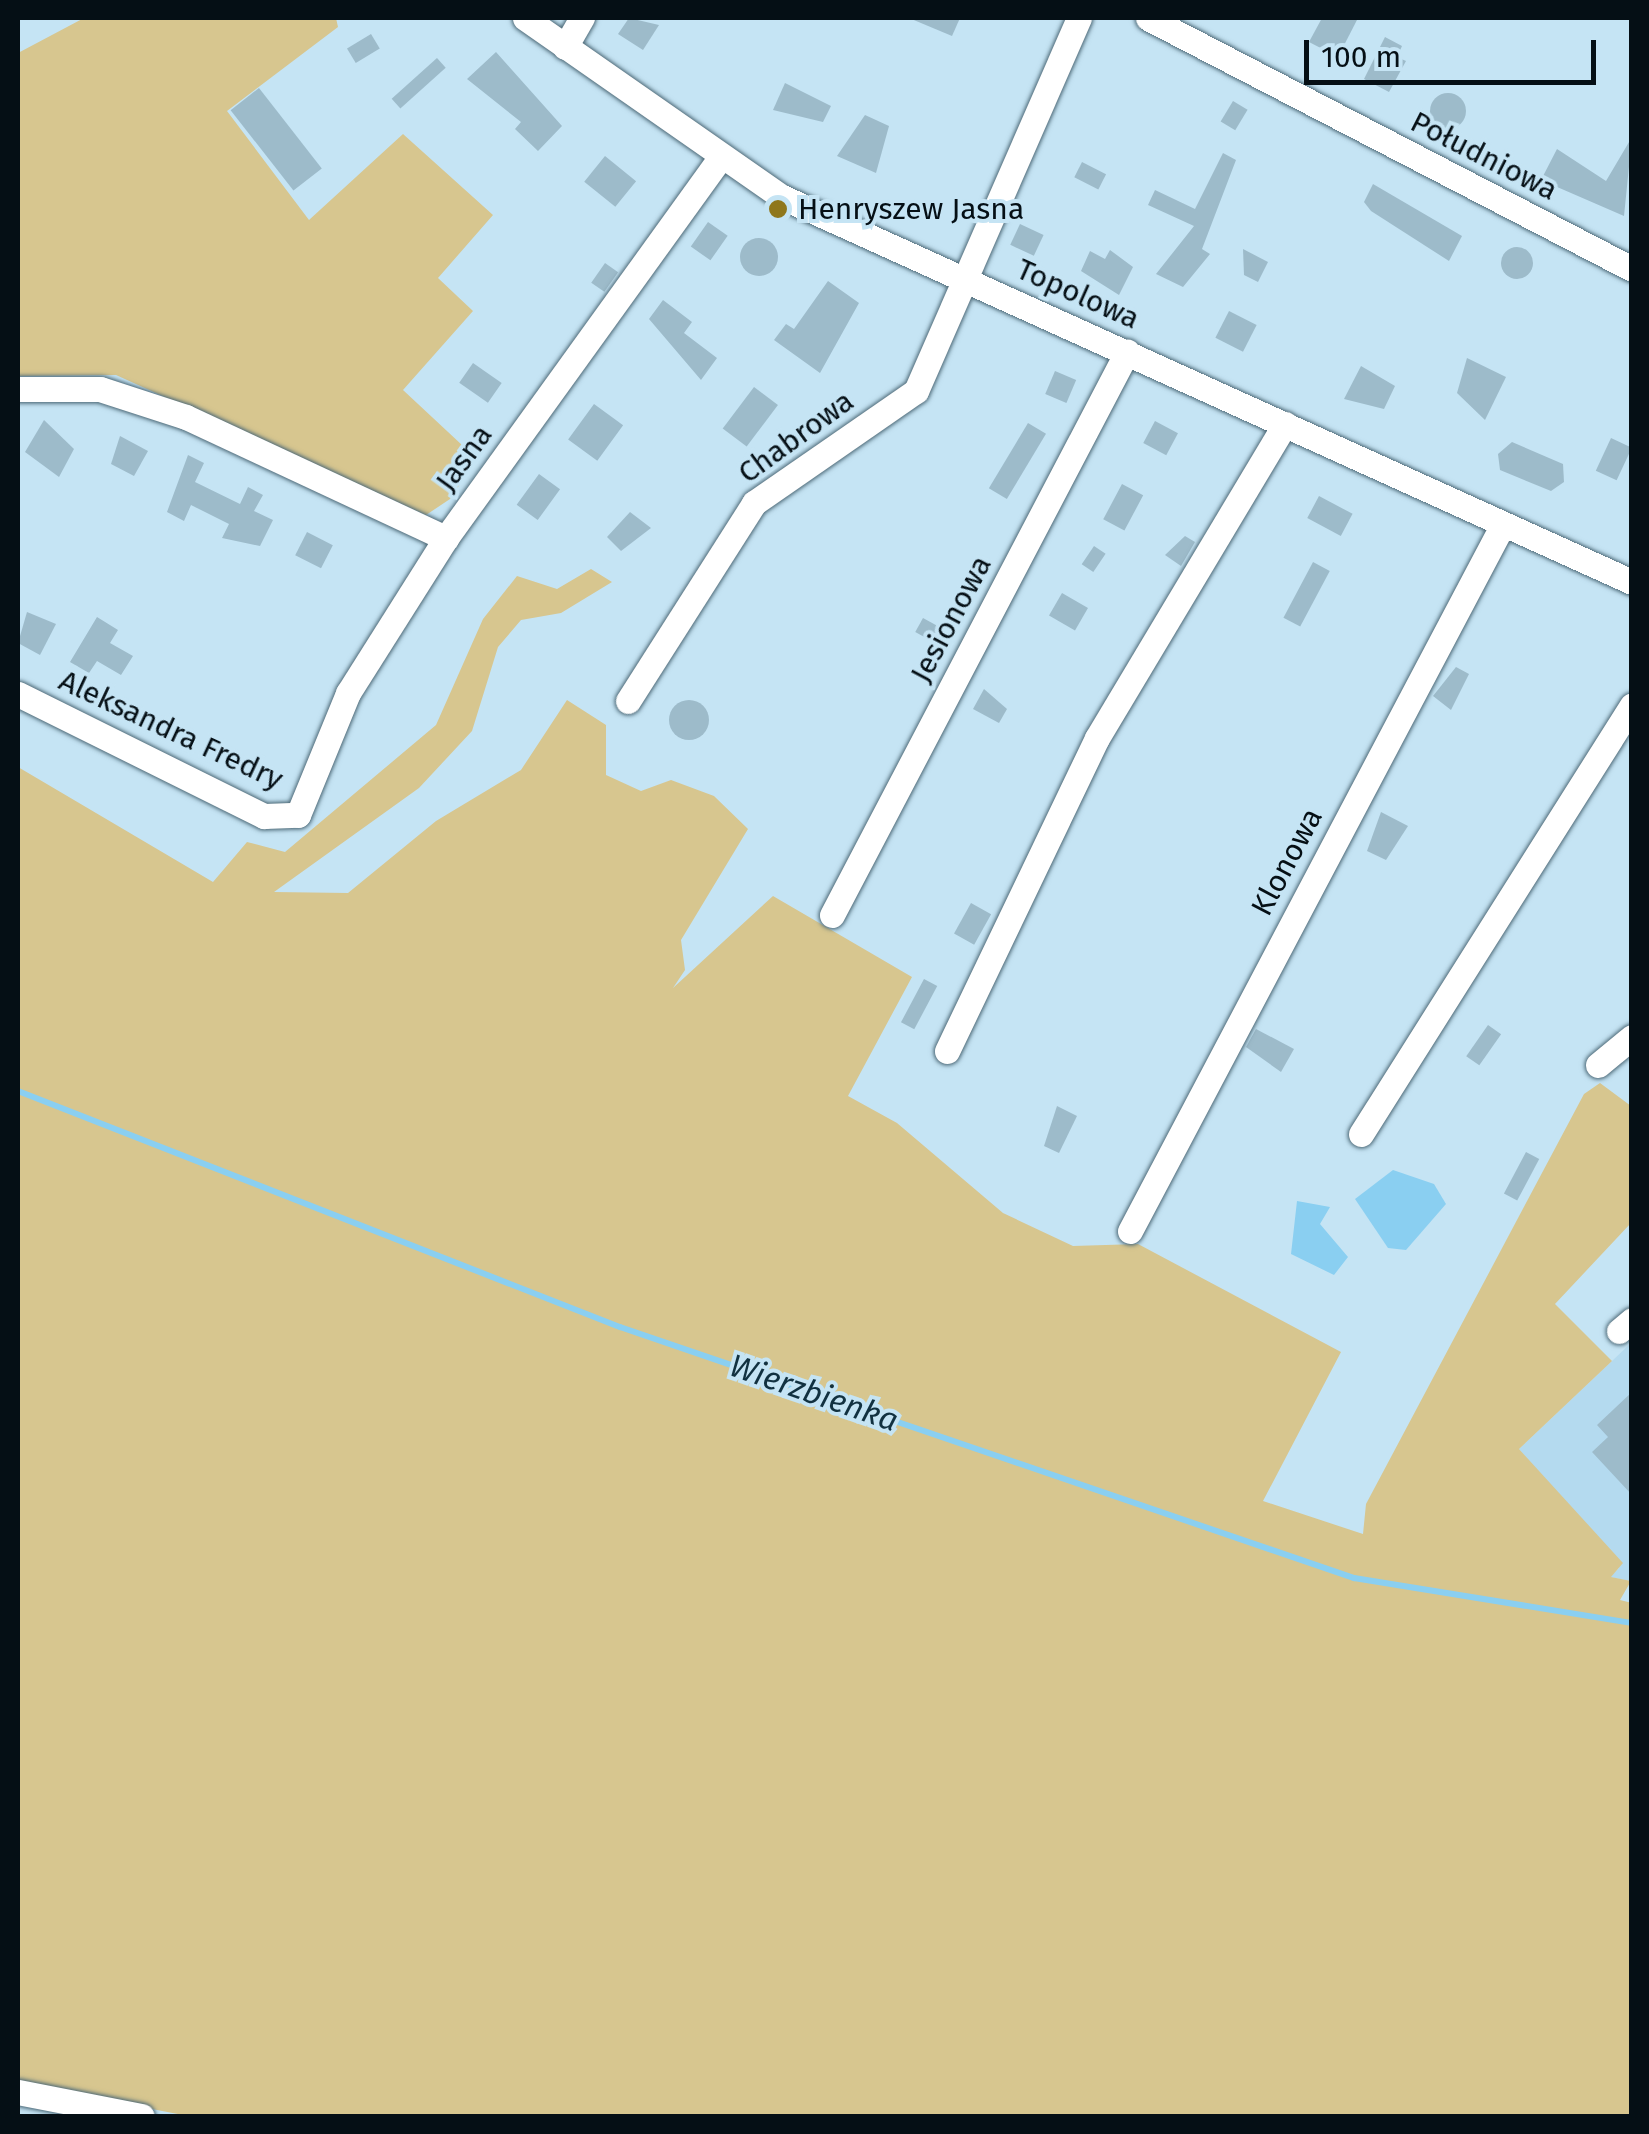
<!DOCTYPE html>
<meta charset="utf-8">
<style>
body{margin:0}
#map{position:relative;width:1649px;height:2134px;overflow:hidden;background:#c5e4f4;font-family:"Fira Sans",sans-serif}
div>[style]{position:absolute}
.built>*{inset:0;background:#b4daef}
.green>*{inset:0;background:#d7c68f}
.water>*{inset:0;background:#8acff1}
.stream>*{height:6px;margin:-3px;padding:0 3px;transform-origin:3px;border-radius:3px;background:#8acff1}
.building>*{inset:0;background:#9dbbca;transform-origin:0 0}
.round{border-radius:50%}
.roads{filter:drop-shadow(0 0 2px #4d6977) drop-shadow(0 0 2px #4d6977)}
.minor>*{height:25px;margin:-12.5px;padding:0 12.5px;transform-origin:12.5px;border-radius:12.5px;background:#fff}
.dots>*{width:28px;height:28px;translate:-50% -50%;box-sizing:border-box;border:5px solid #c5e4f4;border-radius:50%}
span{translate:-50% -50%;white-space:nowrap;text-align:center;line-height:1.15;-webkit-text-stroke:8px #c5e4f4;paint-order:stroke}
.street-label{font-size:30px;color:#050f15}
.poi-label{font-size:30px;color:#050f15}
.left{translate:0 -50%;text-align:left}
.water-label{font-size:32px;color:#113140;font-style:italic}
.frame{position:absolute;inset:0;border:20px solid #050f15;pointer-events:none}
.scale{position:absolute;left:1304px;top:40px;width:292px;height:45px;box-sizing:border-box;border:5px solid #050f15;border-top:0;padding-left:12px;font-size:30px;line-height:35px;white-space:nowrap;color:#050f15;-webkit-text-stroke:8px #c5e4f4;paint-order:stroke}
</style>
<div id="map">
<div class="built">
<i style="clip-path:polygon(1631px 1343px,1631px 1581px,1610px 1577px,1619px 1568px,1519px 1449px)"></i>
</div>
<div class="green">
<i style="clip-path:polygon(84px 18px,336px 18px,338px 27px,227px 111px,309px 220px,403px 134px,493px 215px,438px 278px,473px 311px,403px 390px,477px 459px,450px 499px,426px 515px,116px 375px,18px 376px,18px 53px)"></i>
<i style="clip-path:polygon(591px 569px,612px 582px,561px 613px,521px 620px,498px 647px,472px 731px,419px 788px,274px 892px,348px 893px,436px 821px,521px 770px,567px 700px,606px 725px,606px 775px,641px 791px,671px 780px,714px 796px,748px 829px,681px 940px,685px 970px,673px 988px,773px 896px,912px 977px,848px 1096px,897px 1123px,1003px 1213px,1073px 1246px,1138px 1244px,1341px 1352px,1263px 1501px,1363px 1534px,1366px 1504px,1584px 1094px,1600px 1083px,1631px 1106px,1631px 1223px,1555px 1304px,1612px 1361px,1519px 1449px,1623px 1563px,1611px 1577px,1631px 1581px,1620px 1600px,1632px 1603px,1631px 2116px,188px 2116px,18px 2083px,18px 767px,213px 882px,247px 842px,285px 852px,436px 725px,483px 619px,517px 576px,557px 589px)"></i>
</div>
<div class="water">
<i style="clip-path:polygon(1393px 1170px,1434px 1184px,1446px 1204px,1406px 1250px,1388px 1248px,1355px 1199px)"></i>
<i style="clip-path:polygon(1297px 1201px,1330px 1207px,1320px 1224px,1348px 1257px,1334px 1275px,1291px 1254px)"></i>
</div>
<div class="stream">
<i style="left:18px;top:1091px;width:647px;rotate:21.41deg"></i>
<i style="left:620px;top:1327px;width:776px;rotate:18.88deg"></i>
<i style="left:1354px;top:1578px;width:282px;rotate:9.2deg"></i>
</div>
<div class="building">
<i style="clip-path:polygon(629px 18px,659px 25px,643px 50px,618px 34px)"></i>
<i style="clip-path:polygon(909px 18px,960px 18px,952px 36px)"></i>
<i style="clip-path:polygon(1322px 18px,1358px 18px,1338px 57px,1309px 42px)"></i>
<i style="left:371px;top:34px;width:17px;height:28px;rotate:59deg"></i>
<i style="clip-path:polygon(1385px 37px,1402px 46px,1397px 57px,1406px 61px,1389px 92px,1364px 79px)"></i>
<i style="clip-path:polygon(496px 52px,562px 126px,538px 151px,515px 129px,521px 122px,467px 79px)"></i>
<i style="left:437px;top:58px;width:13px;height:61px;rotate:48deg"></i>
<i style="clip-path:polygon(785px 83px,831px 106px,823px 122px,773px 110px)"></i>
<i style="left:259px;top:88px;width:102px;height:36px;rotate:52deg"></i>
<i class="round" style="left:1430px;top:93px;width:36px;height:36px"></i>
<i style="left:1233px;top:101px;width:17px;height:24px;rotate:31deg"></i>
<i style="clip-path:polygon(865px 115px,889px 126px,876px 173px,837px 156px)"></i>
<i style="clip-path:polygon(1632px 137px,1624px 216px,1541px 180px,1557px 149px,1606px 181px)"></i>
<i style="clip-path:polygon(1223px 153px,1236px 160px,1202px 249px,1210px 254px,1183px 287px,1156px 274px,1194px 226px,1148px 205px,1155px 190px,1195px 209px)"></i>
<i style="left:605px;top:156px;width:40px;height:33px;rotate:39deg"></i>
<i style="left:1082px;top:162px;width:27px;height:17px;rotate:27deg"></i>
<i style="clip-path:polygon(1373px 184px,1462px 236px,1449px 261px,1371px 211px,1364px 202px)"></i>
<i style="left:708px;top:222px;width:24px;height:30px;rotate:35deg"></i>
<i style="left:1020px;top:224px;width:26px;height:23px;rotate:25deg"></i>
<i class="round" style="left:740px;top:238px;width:38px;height:38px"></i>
<i class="round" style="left:1501px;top:247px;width:32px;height:32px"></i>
<i style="clip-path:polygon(1243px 249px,1268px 262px,1258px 282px,1244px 275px)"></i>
<i style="clip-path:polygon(1110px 250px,1133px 267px,1119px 295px,1081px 271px,1090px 251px,1105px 259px)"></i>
<i style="left:605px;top:263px;width:16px;height:24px;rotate:35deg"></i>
<i style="clip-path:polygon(828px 281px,859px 303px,820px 373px,774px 340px,786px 324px,794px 329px)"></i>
<i style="clip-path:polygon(663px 300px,692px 322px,684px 333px,717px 358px,701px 380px,649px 319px)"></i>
<i style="left:1229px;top:311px;width:31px;height:30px;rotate:27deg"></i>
<i style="clip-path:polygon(1467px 358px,1506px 377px,1485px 420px,1457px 393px)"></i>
<i style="left:473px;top:363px;width:35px;height:24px;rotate:35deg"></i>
<i style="clip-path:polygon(1361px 366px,1395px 386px,1384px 409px,1344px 399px)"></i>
<i style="left:1055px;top:371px;width:23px;height:25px;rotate:23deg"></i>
<i style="left:754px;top:387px;width:30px;height:52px;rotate:37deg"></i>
<i style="left:594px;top:404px;width:36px;height:44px;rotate:36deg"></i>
<i style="clip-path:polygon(44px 420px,74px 449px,59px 477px,25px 452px)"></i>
<i style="left:1155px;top:421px;width:26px;height:25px;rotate:28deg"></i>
<i style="left:1028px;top:423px;width:21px;height:76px;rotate:31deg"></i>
<i style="clip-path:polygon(120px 436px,148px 451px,134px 476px,111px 464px)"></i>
<i style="left:1611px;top:438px;width:23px;height:36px;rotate:25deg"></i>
<i style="clip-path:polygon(1512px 442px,1563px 464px,1564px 482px,1551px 491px,1500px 470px,1498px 454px)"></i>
<i style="clip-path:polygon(188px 455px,204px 463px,195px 482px,240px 504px,248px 487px,263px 495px,254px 511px,273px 520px,260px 546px,222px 538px,229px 524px,191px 505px,184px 521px,167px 512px)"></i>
<i style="left:539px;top:474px;width:26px;height:38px;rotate:36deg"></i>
<i style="left:1122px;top:484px;width:24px;height:40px;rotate:28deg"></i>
<i style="left:1319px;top:496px;width:38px;height:25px;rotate:28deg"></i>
<i style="clip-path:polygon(630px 512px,651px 528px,621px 551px,607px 537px)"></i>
<i style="left:307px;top:532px;width:29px;height:26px;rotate:27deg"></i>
<i style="clip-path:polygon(1185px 536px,1195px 542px,1181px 566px,1165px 555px)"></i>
<i style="left:1094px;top:546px;width:14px;height:22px;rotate:34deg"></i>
<i style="left:1313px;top:562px;width:19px;height:63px;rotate:28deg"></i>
<i style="left:1062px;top:593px;width:30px;height:26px;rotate:30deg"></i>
<i style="clip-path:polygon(27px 612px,56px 624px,40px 655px,18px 643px)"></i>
<i style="clip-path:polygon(97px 617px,118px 630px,110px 643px,133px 656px,121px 675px,97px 661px,89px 673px,70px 662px)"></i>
<i style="left:923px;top:618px;width:25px;height:16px;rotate:29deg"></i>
<i style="clip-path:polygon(1456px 667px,1469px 674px,1451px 710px,1433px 696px)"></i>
<i style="clip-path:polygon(984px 689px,1007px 709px,999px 723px,973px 709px)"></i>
<i class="round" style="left:669px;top:700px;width:40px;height:40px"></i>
<i style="clip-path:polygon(1381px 812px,1408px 826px,1386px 860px,1367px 851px)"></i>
<i style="left:971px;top:903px;width:23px;height:35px;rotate:29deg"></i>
<i style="left:924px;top:979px;width:15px;height:49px;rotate:28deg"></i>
<i style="left:1488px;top:1025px;width:16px;height:38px;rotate:35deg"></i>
<i style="clip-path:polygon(1256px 1029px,1294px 1049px,1281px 1072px,1246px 1047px)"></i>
<i style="clip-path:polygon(1057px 1106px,1077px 1116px,1059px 1153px,1044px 1146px)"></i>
<i style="left:1526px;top:1152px;width:15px;height:47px;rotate:28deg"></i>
<i style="clip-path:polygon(1632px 1392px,1632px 1495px,1592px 1452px,1608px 1437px,1597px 1425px)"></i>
</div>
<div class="roads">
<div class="minor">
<i style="left:525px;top:18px;width:313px;rotate:34.9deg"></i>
<i style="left:782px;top:197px;width:933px;rotate:24.37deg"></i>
<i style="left:1148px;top:18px;width:545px;rotate:27.41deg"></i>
<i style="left:565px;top:47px;width:34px;rotate:-60deg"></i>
<i style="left:18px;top:389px;width:82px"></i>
<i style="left:100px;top:389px;width:90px;rotate:18deg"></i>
<i style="left:186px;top:417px;width:287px;rotate:25deg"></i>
<i style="left:18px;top:694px;width:275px;rotate:26.4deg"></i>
<i style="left:264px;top:816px;width:34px;rotate:-2deg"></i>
<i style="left:298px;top:815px;width:132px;rotate:-67.7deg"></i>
<i style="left:348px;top:693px;width:183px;rotate:-57.7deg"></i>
<i style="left:446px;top:538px;width:466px;rotate:-54.2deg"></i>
<i style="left:628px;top:701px;width:235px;rotate:-57.5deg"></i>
<i style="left:754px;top:503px;width:197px;rotate:-34.7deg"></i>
<i style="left:916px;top:391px;width:407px;rotate:-66.4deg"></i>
<i style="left:832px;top:915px;width:636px;rotate:-62.35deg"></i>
<i style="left:947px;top:1051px;width:347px;rotate:-64.4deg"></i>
<i style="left:1097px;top:738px;width:366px;rotate:-59.1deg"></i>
<i style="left:1598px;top:1065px;width:44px;rotate:-39.5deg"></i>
<i style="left:1361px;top:1134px;width:507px;rotate:-57.72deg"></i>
<i style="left:1130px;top:1231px;width:799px;rotate:-62.18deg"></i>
<i style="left:1619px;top:1331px;width:17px;rotate:-40deg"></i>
<i style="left:18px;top:2092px;width:126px;rotate:11deg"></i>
</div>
</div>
<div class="dots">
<i style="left:778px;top:209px;background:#8f771c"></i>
</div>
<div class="street-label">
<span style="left:1484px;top:156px;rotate:27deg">Południowa</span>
<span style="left:1078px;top:294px;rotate:24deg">Topolowa</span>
<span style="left:796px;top:437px;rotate:-36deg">Chabrowa</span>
<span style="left:464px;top:458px;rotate:-54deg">Jasna</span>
<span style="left:951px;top:619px;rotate:-62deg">Jesionowa</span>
<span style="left:171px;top:730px;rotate:25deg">Aleksandra Fredry</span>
<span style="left:1287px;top:862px;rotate:-62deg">Klonowa</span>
</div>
<div class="poi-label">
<span class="left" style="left:798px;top:209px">Henryszew Jasna</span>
</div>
<div class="water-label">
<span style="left:814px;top:1393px;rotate:19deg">Wierzbienka</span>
</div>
<div class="frame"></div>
<div class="scale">100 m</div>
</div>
